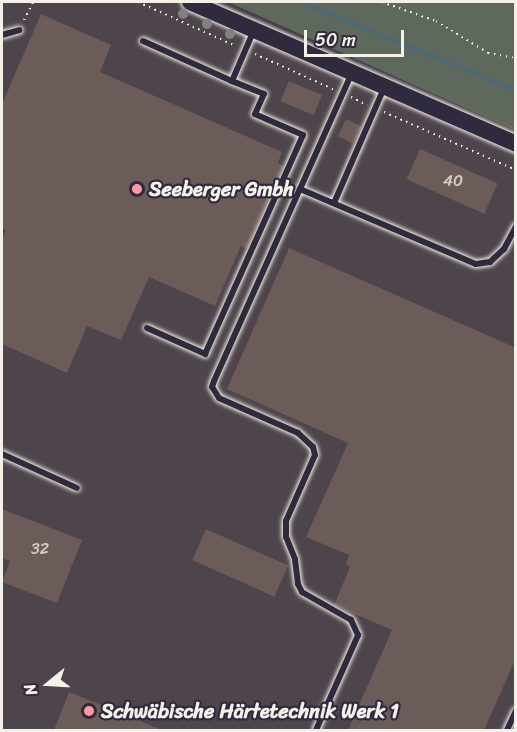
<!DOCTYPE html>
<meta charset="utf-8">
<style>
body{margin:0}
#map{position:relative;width:517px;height:732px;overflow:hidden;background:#413945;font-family:Sriracha,sans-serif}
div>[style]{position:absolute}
.built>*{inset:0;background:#4e444b}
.green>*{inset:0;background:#5e685c}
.stream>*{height:4px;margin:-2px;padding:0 2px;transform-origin:2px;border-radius:2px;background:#4f6877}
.building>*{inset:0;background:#6b5c59;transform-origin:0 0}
.path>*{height:2px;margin-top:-1px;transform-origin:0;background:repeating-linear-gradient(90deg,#f4f1e8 0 1.5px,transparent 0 6px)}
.roads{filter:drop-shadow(0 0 2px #f4f1e8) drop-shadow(0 0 2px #f4f1e8)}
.service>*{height:6px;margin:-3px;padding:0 3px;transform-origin:3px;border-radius:3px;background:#2f2a3d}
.tertiary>*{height:16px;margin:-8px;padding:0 8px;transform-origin:8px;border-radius:8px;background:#2f2a3d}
.trees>*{width:10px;height:10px;margin:-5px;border-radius:50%;background:#828080}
.dots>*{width:16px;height:16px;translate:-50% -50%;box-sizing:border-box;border:3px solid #2f2a3d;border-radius:50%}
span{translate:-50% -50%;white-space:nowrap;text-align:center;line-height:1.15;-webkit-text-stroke:4.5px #2f2a3d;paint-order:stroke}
.number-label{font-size:16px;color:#d2ccc4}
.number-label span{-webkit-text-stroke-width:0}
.poi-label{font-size:20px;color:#f4f1e8;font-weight:700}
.left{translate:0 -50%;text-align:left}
.frame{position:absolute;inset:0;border:3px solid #f4f1e8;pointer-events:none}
.north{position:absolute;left:18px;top:654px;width:60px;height:60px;-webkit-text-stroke:4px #2f2a3d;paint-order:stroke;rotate:252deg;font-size:16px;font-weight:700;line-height:24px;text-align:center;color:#f4f1e8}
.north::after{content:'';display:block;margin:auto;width:21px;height:27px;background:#f4f1e8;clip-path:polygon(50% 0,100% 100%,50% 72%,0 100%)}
.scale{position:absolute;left:304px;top:30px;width:100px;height:27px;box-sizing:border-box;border:3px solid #f4f1e8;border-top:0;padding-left:8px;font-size:18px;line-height:21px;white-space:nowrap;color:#f4f1e8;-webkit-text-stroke:4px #2f2a3d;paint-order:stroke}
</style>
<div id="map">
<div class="built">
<i style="clip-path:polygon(2px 2px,218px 2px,515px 130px,515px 730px,2px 730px)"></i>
</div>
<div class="green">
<i style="clip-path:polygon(228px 2px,515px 2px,515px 130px)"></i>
</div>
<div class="stream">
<i style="left:300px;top:2px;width:233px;rotate:22.2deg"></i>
</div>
<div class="building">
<i style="clip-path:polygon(41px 14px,111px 45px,100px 72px,282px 152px,278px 163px,283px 166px,246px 249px,241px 246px,215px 306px,149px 277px,121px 340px,87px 326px,67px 373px,2px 344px,2px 239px,6px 230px,2px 228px,2px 104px)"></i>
<i style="left:289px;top:81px;width:36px;height:22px;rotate:23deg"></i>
<i style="left:346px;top:119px;width:17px;height:19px;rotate:25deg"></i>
<i style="left:420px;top:149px;width:85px;height:33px;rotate:24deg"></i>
<i style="clip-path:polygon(289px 248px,516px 348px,516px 658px,484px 730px,348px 730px,392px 630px,334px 605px,350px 567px,346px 564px,349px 555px,306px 537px,348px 443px,227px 389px)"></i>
<i style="clip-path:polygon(2px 509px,82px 540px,57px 603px,2px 582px,10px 561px,2px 558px)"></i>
<i style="left:206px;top:529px;width:90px;height:34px;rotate:24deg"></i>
<i style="clip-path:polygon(69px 692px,162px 730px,54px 730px)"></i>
</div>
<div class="path">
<i style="left:138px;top:2px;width:107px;rotate:24.2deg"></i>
<i style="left:382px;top:2px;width:57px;rotate:19.4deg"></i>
<i style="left:436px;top:21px;width:61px;rotate:31.6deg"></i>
<i style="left:488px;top:53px;width:28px;rotate:10deg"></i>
<i style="left:24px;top:20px;width:20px;rotate:-63deg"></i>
<i style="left:255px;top:54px;width:88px;rotate:24.2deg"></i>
<i style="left:351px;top:97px;width:18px;rotate:27deg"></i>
<i style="left:384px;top:112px;width:144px;rotate:23.7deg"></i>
</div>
<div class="roads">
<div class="service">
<i style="left:2px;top:35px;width:18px;rotate:-16deg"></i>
<i style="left:143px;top:41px;width:98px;rotate:24.2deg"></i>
<i style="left:232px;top:81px;width:56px;rotate:-66.7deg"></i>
<i style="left:300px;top:189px;width:127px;rotate:-65.9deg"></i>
<i style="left:334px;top:203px;width:125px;rotate:-66.5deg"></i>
<i style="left:147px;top:328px;width:64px;rotate:24.1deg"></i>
<i style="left:205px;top:354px;width:240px;rotate:-65.9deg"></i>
<i style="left:303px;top:135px;width:52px;rotate:-156.4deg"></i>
<i style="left:255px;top:114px;width:22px;rotate:-66deg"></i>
<i style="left:264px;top:94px;width:35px;rotate:-158deg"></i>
<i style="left:2px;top:454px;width:82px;rotate:24.4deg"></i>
<i style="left:316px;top:730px;width:104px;rotate:-66.1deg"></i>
<i style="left:358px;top:635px;width:17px;rotate:-115deg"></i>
<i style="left:351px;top:620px;width:56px;rotate:-150.3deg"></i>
<i style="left:302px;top:592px;width:9px;rotate:-117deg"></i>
<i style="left:298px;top:584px;width:25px;rotate:-97deg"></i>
<i style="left:295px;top:559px;width:24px;rotate:-112deg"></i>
<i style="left:286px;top:537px;width:16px;rotate:-90deg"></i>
<i style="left:286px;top:521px;width:72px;rotate:-66.3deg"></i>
<i style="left:315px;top:455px;width:8px;rotate:-104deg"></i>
<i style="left:313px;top:447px;width:21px;rotate:-137deg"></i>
<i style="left:298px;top:433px;width:86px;rotate:-156.1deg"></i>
<i style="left:219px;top:398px;width:13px;rotate:-122deg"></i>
<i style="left:212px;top:387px;width:6px;rotate:-72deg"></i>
<i style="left:214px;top:381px;width:210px;rotate:-65.9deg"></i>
<i style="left:300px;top:189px;width:191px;rotate:23.1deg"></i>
<i style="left:476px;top:264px;width:14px;rotate:-8deg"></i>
<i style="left:490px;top:262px;width:19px;rotate:-43deg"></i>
<i style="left:504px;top:249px;width:26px;rotate:-62deg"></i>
<i style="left:507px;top:730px;width:21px;rotate:-65deg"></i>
</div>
<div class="tertiary">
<i style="left:190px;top:2px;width:356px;rotate:23.5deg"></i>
</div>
</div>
<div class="trees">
<i style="left:183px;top:14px"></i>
<i style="left:207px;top:24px"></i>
<i style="left:230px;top:34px"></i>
</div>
<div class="dots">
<i style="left:137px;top:189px;background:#ff9aa2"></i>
<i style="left:89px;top:711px;background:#ff9aa2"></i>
</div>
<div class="number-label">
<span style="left:453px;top:181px">40</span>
<span style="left:40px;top:549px">32</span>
</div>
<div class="poi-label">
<span class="left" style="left:149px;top:189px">Seeberger Gmbh</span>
<span class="left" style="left:101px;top:711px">Schwäbische Härtetechnik Werk 1</span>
</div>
<div class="frame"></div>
<div class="north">N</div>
<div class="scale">50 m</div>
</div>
